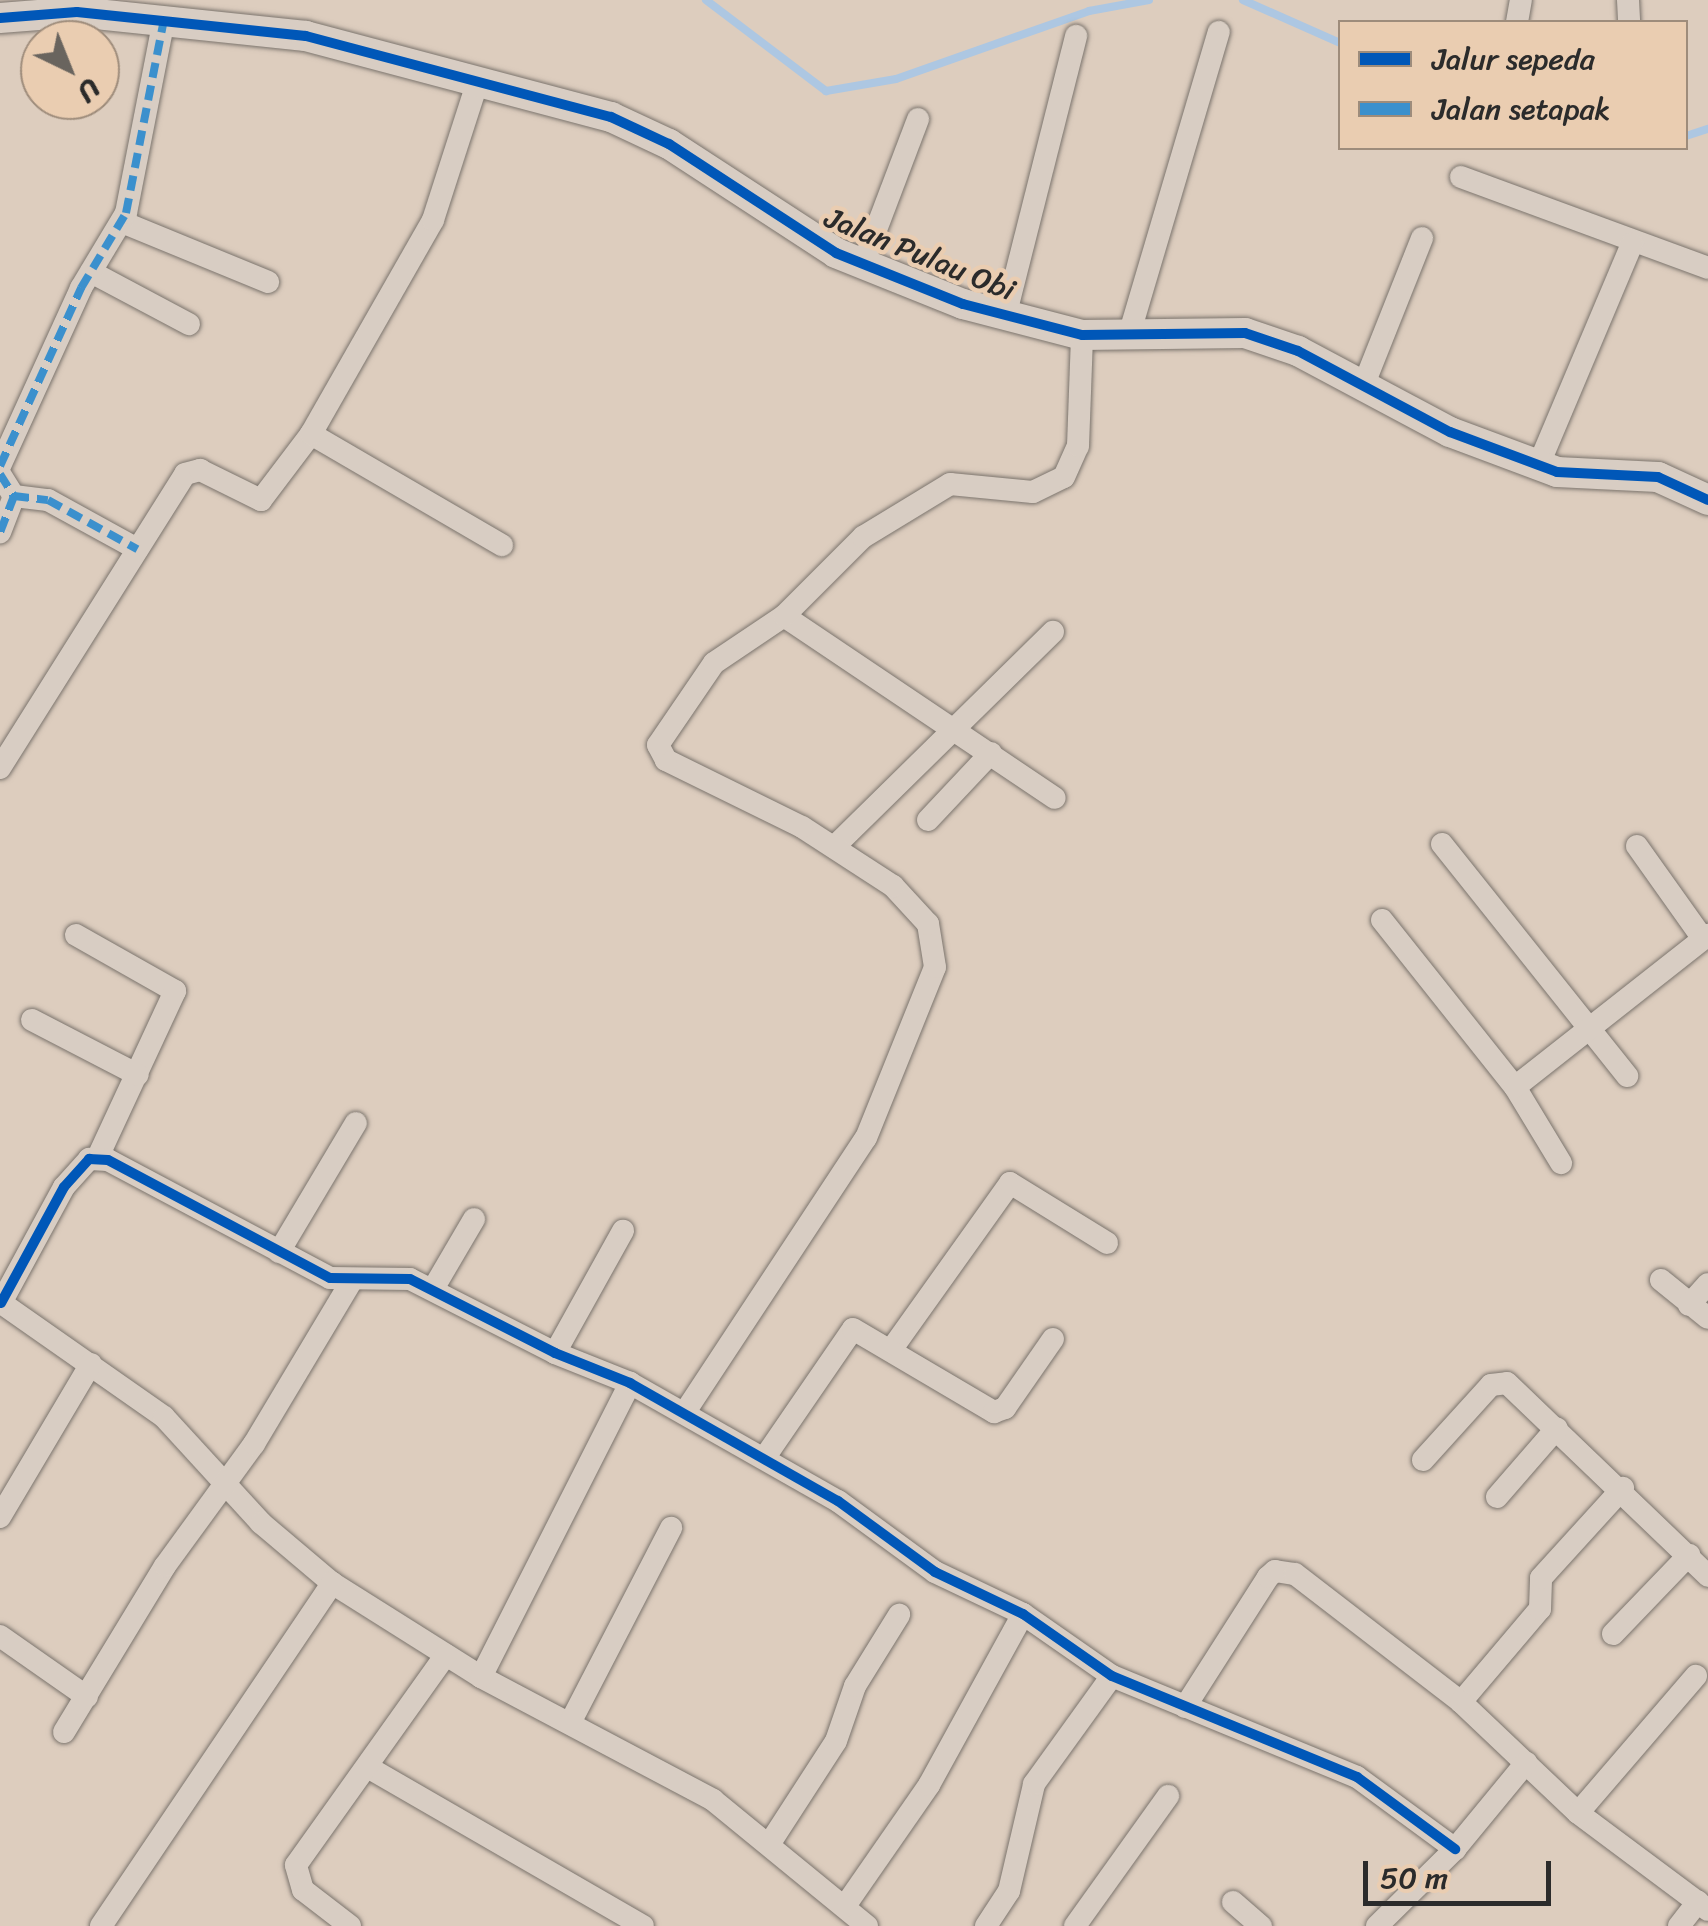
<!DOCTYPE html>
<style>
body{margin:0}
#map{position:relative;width:1708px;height:1926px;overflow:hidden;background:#ddcdbe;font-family:Sriracha,sans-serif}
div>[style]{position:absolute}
.stream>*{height:8px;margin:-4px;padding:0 4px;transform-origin:4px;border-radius:4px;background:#adc7e2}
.roads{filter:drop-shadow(0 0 2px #7b746d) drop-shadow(0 0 2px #7b746d)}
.minor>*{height:22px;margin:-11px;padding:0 11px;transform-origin:11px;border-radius:11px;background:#d8cdc3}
.tertiary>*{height:30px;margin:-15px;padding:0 15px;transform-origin:15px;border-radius:15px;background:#d8cdc3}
.quiet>*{height:8px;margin-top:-4px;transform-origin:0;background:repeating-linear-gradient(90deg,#3b90cd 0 15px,transparent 0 23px)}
.cycleway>*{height:10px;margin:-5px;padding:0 5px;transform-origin:5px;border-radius:5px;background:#0057b8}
span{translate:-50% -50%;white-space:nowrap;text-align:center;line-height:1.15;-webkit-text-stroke:9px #eacdb1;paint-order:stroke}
.street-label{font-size:30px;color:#2b2b2b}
.legend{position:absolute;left:1338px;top:20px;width:350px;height:130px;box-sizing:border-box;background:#eacdb1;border:2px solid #9e8c7b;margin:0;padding:12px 18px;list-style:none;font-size:30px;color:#2b2b2b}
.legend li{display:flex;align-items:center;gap:20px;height:50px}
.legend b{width:50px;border:2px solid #9e8c7b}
.north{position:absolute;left:20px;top:20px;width:100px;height:100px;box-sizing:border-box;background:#eacdb1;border:2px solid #9e8c7b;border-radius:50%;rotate:137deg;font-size:28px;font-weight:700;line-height:40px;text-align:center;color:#2b2b2b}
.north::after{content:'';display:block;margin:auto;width:35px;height:45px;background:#69645e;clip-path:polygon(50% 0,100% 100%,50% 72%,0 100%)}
.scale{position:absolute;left:1363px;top:1861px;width:188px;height:45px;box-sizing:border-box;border:5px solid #2b2b2b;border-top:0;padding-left:12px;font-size:30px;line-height:35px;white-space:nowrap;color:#2b2b2b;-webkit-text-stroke:8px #eacdb1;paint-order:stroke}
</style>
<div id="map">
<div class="stream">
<i style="left:706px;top:0;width:151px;rotate:37.2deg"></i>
<i style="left:826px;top:91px;width:71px;rotate:-9.7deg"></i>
<i style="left:896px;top:79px;width:205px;rotate:-19.4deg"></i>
<i style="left:1089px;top:11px;width:61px;rotate:-10.4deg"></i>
<i style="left:1243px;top:0;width:106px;rotate:23.9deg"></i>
<i style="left:1686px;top:136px;width:23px;rotate:-18deg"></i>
</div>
<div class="roads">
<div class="minor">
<i style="left:1628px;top:0;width:22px;rotate:87deg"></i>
<i style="left:1517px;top:22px;width:22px;rotate:-80deg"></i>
<i style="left:1461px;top:177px;width:263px;rotate:20.2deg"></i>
<i style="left:122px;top:222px;width:158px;rotate:22.3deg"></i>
<i style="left:863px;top:264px;width:155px;rotate:-69.2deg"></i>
<i style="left:91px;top:272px;width:111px;rotate:28deg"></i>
<i style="left:1005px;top:317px;width:290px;rotate:-75.8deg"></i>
<i style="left:1129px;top:335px;width:316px;rotate:-73.5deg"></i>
<i style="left:1364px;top:384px;width:157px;rotate:-68.3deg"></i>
<i style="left:311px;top:434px;width:221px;rotate:30.2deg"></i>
<i style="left:1539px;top:464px;width:239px;rotate:-67.1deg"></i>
<i style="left:0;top:466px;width:196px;rotate:-65.5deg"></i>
<i style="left:81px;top:288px;width:87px;rotate:-59deg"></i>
<i style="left:126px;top:213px;width:198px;rotate:-78.9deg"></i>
<i style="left:0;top:474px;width:26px;rotate:58deg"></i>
<i style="left:14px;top:496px;width:39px;rotate:111deg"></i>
<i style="left:14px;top:496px;width:34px;rotate:7deg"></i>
<i style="left:48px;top:500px;width:102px;rotate:28.8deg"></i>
<i style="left:784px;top:616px;width:326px;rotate:33.9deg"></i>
<i style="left:0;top:768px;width:347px;rotate:-57.8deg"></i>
<i style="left:185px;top:474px;width:16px;rotate:-15deg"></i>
<i style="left:200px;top:470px;width:68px;rotate:26.2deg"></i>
<i style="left:261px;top:500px;width:83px;rotate:-52.9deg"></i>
<i style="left:311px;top:434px;width:246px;rotate:-60.3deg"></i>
<i style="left:433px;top:220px;width:143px;rotate:-72.1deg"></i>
<i style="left:928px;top:820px;width:92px;rotate:-46.8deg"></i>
<i style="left:1442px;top:844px;width:297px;rotate:51.4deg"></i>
<i style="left:1637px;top:846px;width:114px;rotate:54.6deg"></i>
<i style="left:834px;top:847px;width:307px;rotate:-44.5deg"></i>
<i style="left:1382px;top:920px;width:213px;rotate:51.5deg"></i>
<i style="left:1515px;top:1087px;width:89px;rotate:58.8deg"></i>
<i style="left:76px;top:935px;width:114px;rotate:29.5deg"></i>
<i style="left:175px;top:991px;width:183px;rotate:114.9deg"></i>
<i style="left:32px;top:1020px;width:119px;rotate:27.4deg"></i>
<i style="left:1515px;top:1087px;width:246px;rotate:-38.2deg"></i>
<i style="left:279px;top:1252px;width:150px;rotate:-59.2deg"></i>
<i style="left:1661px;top:1280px;width:60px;rotate:39deg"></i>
<i style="left:433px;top:1289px;width:81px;rotate:-59.6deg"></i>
<i style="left:0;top:1302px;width:200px;rotate:35deg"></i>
<i style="left:164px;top:1417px;width:144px;rotate:47.5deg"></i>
<i style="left:261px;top:1523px;width:93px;rotate:40.2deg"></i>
<i style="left:332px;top:1583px;width:176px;rotate:32.2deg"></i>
<i style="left:481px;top:1677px;width:263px;rotate:27.9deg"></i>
<i style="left:713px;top:1800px;width:199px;rotate:39.3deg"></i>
<i style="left:1px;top:1303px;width:132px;rotate:-61.5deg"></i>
<i style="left:64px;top:1187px;width:38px;rotate:-48deg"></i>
<i style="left:89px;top:1159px;width:19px;rotate:3deg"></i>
<i style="left:108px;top:1160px;width:251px;rotate:28deg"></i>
<i style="left:330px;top:1278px;width:80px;rotate:0.7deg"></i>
<i style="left:410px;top:1279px;width:163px;rotate:27deg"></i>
<i style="left:555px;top:1353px;width:81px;rotate:21.8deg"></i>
<i style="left:630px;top:1383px;width:239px;rotate:29.6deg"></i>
<i style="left:838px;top:1501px;width:120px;rotate:36.2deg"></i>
<i style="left:935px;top:1572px;width:98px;rotate:25.5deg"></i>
<i style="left:1023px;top:1614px;width:108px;rotate:34.9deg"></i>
<i style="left:1112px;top:1676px;width:265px;rotate:22.4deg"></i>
<i style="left:1357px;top:1777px;width:122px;rotate:36.3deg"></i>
<i style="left:1689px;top:1305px;width:28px;rotate:-48deg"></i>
<i style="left:891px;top:1350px;width:205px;rotate:-54.5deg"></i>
<i style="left:1010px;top:1183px;width:114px;rotate:31.7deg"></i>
<i style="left:555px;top:1353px;width:140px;rotate:-60.9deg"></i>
<i style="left:685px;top:1412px;width:328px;rotate:-56.6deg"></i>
<i style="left:866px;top:1138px;width:184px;rotate:-68deg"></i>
<i style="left:935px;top:967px;width:44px;rotate:-99.2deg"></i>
<i style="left:928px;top:924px;width:52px;rotate:-132.6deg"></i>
<i style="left:893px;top:886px;width:108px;rotate:-147deg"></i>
<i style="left:802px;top:827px;width:152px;rotate:-153.8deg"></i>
<i style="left:666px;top:760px;width:17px;rotate:-118deg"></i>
<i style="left:658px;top:745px;width:99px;rotate:-55.7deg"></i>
<i style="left:714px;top:663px;width:84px;rotate:-33.9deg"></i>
<i style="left:784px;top:616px;width:112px;rotate:-45deg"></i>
<i style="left:863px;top:537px;width:102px;rotate:-31.3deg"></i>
<i style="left:950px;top:484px;width:83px;rotate:5.5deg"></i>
<i style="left:1033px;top:492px;width:34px;rotate:-26deg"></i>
<i style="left:1064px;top:477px;width:34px;rotate:-66deg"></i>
<i style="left:1078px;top:446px;width:111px;rotate:-87.9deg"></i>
<i style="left:765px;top:1457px;width:155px;rotate:-55.5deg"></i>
<i style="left:853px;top:1329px;width:164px;rotate:30.5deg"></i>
<i style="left:994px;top:1412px;width:12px;rotate:-20deg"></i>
<i style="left:1005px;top:1408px;width:84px;rotate:-55.2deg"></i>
<i style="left:1423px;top:1460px;width:101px;rotate:-47.8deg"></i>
<i style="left:1491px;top:1385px;width:16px;rotate:-7deg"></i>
<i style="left:1507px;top:1383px;width:279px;rotate:43.8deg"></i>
<i style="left:1497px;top:1497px;width:91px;rotate:-49deg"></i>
<i style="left:0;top:1517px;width:178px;rotate:-59.3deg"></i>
<i style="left:1613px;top:1634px;width:110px;rotate:-46.1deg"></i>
<i style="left:0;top:1636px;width:106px;rotate:35deg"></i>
<i style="left:481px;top:1677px;width:330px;rotate:-63.1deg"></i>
<i style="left:1461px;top:1702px;width:122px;rotate:-49.7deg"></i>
<i style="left:1540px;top:1609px;width:31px;rotate:-88deg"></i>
<i style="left:1541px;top:1578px;width:122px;rotate:-47.7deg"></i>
<i style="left:1185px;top:1707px;width:154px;rotate:-57.4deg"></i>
<i style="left:1268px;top:1577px;width:9px;rotate:-41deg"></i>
<i style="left:1275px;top:1571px;width:20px;rotate:9deg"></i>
<i style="left:1295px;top:1574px;width:210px;rotate:37.6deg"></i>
<i style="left:1461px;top:1702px;width:161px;rotate:43.5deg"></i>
<i style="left:1578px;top:1813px;width:162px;rotate:36.7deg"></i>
<i style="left:570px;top:1723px;width:220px;rotate:-62.6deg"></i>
<i style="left:64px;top:1732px;width:194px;rotate:-58.7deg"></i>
<i style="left:165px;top:1566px;width:151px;rotate:-53.9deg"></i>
<i style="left:254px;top:1444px;width:191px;rotate:-59.1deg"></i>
<i style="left:371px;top:1769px;width:314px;rotate:30deg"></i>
<i style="left:1578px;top:1813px;width:181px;rotate:-49.3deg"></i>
<i style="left:770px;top:1843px;width:121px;rotate:-57.1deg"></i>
<i style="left:836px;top:1741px;width:58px;rotate:-70.9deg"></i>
<i style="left:855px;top:1686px;width:84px;rotate:-58.2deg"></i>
<i style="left:1233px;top:1902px;width:37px;rotate:41deg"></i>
<i style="left:845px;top:1906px;width:147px;rotate:-55.2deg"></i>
<i style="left:929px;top:1785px;width:195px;rotate:-61.2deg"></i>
<i style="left:101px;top:1926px;width:414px;rotate:-56deg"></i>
<i style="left:350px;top:1926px;width:59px;rotate:-142.5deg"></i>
<i style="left:303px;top:1890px;width:26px;rotate:-106deg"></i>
<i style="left:296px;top:1865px;width:258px;rotate:-54.5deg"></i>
<i style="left:986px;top:1926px;width:42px;rotate:-56.7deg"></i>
<i style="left:1009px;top:1891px;width:110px;rotate:-76.8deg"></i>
<i style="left:1034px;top:1784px;width:133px;rotate:-54.2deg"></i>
<i style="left:1075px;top:1926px;width:160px;rotate:-54.4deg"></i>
<i style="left:1377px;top:1926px;width:110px;rotate:-44.6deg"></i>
<i style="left:1455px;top:1849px;width:112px;rotate:-50.5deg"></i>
<i style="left:1679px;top:1926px;width:31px;rotate:-52deg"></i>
</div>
<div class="tertiary">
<i style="left:0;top:18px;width:77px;rotate:-4.5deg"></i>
<i style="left:77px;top:12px;width:230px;rotate:6deg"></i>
<i style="left:306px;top:36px;width:316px;rotate:14.9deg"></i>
<i style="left:611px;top:117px;width:64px;rotate:25deg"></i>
<i style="left:669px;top:144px;width:199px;rotate:33.1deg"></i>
<i style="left:836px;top:253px;width:137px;rotate:21.9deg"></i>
<i style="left:963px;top:304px;width:123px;rotate:14.6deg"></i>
<i style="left:1082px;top:335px;width:163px;rotate:-0.7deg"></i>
<i style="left:1245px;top:333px;width:56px;rotate:18.8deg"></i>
<i style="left:1298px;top:351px;width:172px;rotate:28.1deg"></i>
<i style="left:1450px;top:432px;width:114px;rotate:20.5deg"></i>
<i style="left:1557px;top:472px;width:101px;rotate:2.8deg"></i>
<i style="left:1658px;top:477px;width:55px;rotate:24.7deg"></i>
</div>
</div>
<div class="quiet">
<i style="left:0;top:466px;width:196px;rotate:-65.5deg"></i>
<i style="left:81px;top:288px;width:87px;rotate:-59deg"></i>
<i style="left:126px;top:213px;width:198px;rotate:-78.9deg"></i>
<i style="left:0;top:474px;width:26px;rotate:58deg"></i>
<i style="left:14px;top:496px;width:39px;rotate:111deg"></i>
<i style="left:14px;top:496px;width:34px;rotate:7deg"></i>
<i style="left:48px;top:500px;width:102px;rotate:28.8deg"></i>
</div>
<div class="cycleway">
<i style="left:0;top:18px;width:77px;rotate:-4.5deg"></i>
<i style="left:77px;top:12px;width:230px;rotate:6deg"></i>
<i style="left:306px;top:36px;width:316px;rotate:14.9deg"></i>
<i style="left:611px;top:117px;width:64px;rotate:25deg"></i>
<i style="left:669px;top:144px;width:199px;rotate:33.1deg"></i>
<i style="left:836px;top:253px;width:137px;rotate:21.9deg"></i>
<i style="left:963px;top:304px;width:123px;rotate:14.6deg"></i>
<i style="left:1082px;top:335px;width:163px;rotate:-0.7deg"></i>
<i style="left:1245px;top:333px;width:56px;rotate:18.8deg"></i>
<i style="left:1298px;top:351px;width:172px;rotate:28.1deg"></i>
<i style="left:1450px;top:432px;width:114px;rotate:20.5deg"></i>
<i style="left:1557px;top:472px;width:101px;rotate:2.8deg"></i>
<i style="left:1658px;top:477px;width:55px;rotate:24.7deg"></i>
<i style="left:1px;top:1303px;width:132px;rotate:-61.5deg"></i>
<i style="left:64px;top:1187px;width:38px;rotate:-48deg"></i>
<i style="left:89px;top:1159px;width:19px;rotate:3deg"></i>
<i style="left:108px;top:1160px;width:251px;rotate:28deg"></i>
<i style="left:330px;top:1278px;width:80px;rotate:0.7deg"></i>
<i style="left:410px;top:1279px;width:163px;rotate:27deg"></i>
<i style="left:555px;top:1353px;width:81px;rotate:21.8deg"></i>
<i style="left:630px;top:1383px;width:239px;rotate:29.6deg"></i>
<i style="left:838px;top:1501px;width:120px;rotate:36.2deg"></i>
<i style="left:935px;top:1572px;width:98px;rotate:25.5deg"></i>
<i style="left:1023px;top:1614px;width:108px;rotate:34.9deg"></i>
<i style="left:1112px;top:1676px;width:265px;rotate:22.4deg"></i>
<i style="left:1357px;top:1777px;width:122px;rotate:36.3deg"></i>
</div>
<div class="street-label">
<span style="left:920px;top:254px;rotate:22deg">Jalan Pulau Obi</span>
</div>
<ul class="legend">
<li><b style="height:12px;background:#0057b8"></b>Jalur sepeda</li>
<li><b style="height:12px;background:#3b90cd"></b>Jalan setapak</li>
</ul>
<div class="north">U</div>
<div class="scale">50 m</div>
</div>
